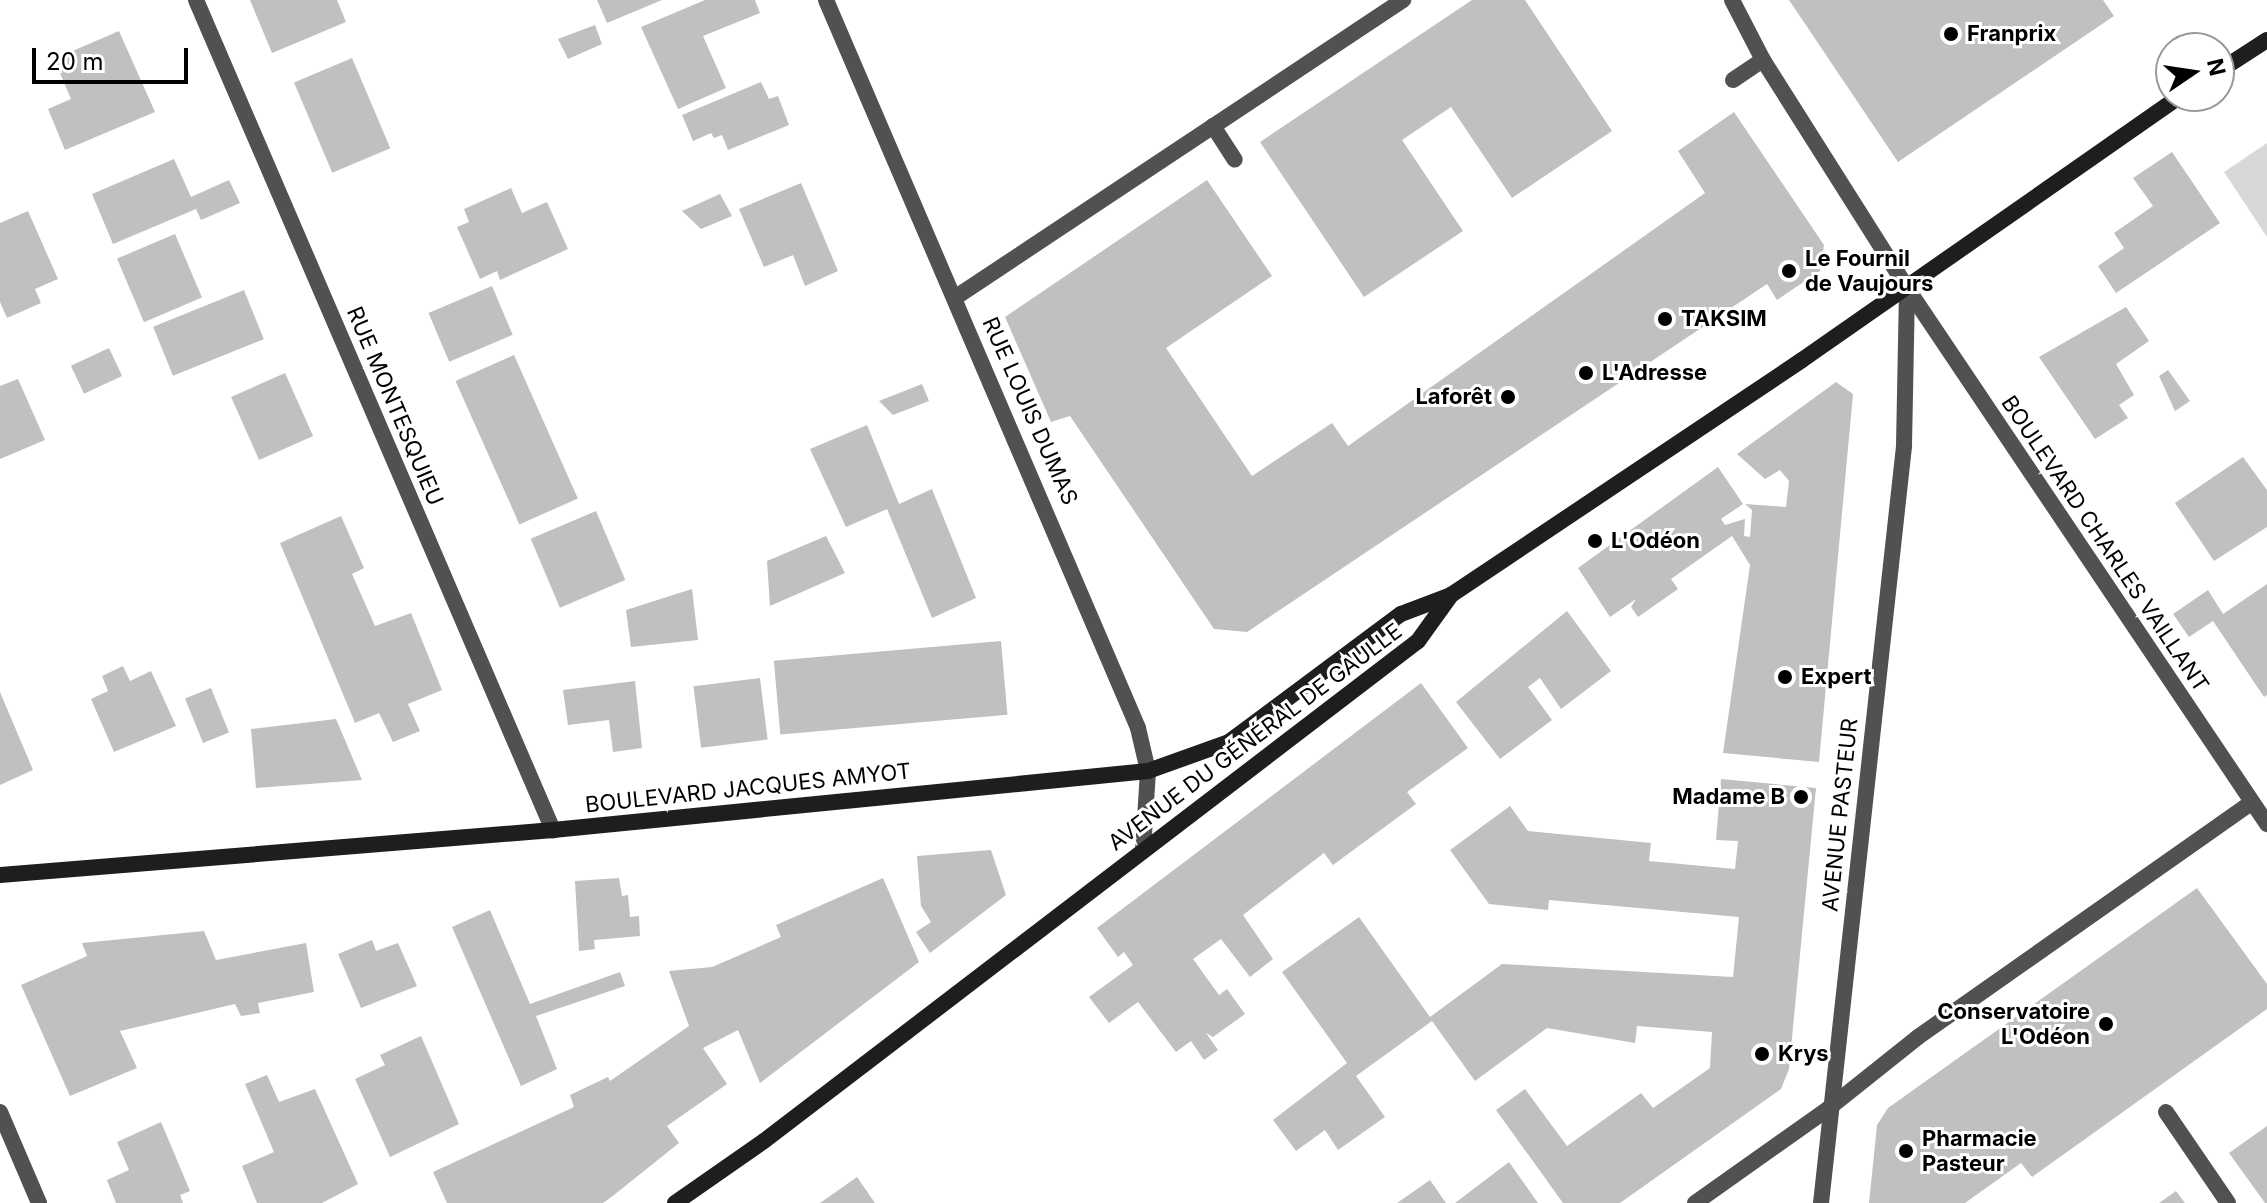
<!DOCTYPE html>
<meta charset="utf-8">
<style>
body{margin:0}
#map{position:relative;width:2267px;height:1203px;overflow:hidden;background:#fff;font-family:Inter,sans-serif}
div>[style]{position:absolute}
.green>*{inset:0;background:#d8d8d8}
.building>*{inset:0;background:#c0c0c0;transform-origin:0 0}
.service>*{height:16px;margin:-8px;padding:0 8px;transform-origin:8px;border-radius:8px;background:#515151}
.minor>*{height:16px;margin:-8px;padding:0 8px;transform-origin:8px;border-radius:8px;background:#515151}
.secondary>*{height:16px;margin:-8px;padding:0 8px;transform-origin:8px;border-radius:8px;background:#1e1e1e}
.dots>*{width:22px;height:22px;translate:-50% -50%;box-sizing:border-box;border:4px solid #fff;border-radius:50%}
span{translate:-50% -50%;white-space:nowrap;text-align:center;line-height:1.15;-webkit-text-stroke:6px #fff;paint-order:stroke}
.poi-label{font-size:22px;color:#000;font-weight:700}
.left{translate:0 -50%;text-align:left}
.right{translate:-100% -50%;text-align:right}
.street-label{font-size:22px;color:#000}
.north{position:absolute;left:2155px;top:32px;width:80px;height:80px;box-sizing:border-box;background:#fff;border:2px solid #999;border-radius:50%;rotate:77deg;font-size:22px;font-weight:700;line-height:32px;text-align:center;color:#000}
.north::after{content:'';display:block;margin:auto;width:28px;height:36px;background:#000;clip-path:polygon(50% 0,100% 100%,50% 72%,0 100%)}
.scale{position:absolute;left:32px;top:48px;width:156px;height:36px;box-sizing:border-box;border:4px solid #000;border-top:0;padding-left:10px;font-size:24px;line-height:28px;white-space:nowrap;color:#000;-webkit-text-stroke:6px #fff;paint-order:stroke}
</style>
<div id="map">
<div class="green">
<i style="clip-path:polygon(2267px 143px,2267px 237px,2224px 172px)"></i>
</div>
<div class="building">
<i style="clip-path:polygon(250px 0,337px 0,346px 22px,272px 53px)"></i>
<i style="clip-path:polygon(597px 0,662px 0,607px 23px)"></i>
<i style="clip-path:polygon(705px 0,755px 0,760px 13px,703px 36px,726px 88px,678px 109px,641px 27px)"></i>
<i style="clip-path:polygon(1472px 0,1525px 0,1612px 131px,1512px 198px,1451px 107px,1402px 140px,1463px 231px,1364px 297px,1260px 142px)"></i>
<i style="clip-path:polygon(1789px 0,2103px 0,2114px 16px,1898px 162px)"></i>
<i style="clip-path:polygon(595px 25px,602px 44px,568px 59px,558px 39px)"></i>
<i style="clip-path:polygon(119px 31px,155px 112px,65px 150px,48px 109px,71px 99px,54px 59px)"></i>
<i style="left:352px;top:58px;width:98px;height:63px;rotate:67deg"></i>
<i style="clip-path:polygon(761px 82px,769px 99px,778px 96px,789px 125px,728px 150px,722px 135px,714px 138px,711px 133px,693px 141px,682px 115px)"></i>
<i style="clip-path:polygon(1734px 112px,1824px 245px,1820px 271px,1777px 300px,1767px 284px,1247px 632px,1214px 629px,1070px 416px,1051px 422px,1005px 317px,1207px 180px,1272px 276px,1166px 348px,1252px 476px,1332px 423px,1348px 446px,1705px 193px,1678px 151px)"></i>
<i style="clip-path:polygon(2172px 152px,2220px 223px,2116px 293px,2098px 266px,2124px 248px,2114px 233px,2153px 206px,2133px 178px)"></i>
<i style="clip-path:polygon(174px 159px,191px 197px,229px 180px,240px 203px,201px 220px,196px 209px,113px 244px,92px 194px)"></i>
<i style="clip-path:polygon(801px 183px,838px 271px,805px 286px,793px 255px,764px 267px,739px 209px)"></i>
<i style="clip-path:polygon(511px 188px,522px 213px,547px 202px,568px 249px,500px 280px,497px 271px,480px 279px,457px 227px,469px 222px,464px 209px)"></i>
<i style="clip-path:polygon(720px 194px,732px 216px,701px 229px,682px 211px)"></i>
<i style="clip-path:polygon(28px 211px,58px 279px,35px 289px,41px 303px,7px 318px,0 302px,0 223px)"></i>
<i style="left:175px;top:234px;width:69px;height:63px;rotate:67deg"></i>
<i style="left:492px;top:286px;width:53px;height:69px;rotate:67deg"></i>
<i style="left:244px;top:290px;width:53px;height:98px;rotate:68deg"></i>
<i style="clip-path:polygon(2126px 307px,2149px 341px,2116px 364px,2134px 395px,2119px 405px,2128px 418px,2095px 439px,2039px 357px)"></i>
<i style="left:109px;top:348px;width:31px;height:42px;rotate:65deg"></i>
<i style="left:514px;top:355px;width:157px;height:64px;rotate:66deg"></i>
<i style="clip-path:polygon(2168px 370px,2190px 401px,2175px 411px,2159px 376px)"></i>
<i style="left:285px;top:373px;width:69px;height:59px;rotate:66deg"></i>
<i style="clip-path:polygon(18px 379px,45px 440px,0 459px,0 386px)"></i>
<i style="clip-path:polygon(1836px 382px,1853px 394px,1819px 762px,1723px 753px,1750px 565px,1732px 536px,1671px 579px,1678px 589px,1638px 617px,1631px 607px,1636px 599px,1610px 617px,1578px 568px,1718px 467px,1743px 504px,1721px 519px,1725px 525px,1745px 519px,1744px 536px,1750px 537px,1752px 510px,1745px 504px,1786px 507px,1789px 481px,1780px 470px,1765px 479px,1737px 454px)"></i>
<i style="clip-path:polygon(922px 384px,929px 401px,893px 415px,879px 401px)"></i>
<i style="clip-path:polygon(867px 425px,899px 504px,932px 489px,976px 598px,932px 618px,887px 509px,846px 527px,810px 449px)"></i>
<i style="clip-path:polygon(2243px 457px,2267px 490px,2267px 527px,2214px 561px,2175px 503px)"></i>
<i style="left:596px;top:511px;width:75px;height:71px;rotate:67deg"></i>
<i style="clip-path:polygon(341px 516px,364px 568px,352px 574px,375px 626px,411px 613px,442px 690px,408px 704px,420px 731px,393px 742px,379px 713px,355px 723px,280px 543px)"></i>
<i style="clip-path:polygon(826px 536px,845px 573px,770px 606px,767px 561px)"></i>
<i style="clip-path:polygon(2267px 584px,2267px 695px,2264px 697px,2213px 621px,2189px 637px,2173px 614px,2208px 590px,2223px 614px)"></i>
<i style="clip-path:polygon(692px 589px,698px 640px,631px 647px,626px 610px)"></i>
<i style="clip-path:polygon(1567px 611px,1611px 671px,1561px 709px,1540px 678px,1528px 687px,1552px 720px,1500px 759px,1456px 702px)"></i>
<i style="left:1001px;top:641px;width:74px;height:228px;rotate:85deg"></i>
<i style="clip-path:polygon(123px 666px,130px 681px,151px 671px,176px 726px,114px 752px,91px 699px,108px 691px,102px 676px)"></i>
<i style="left:760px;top:678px;width:62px;height:67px;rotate:83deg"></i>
<i style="clip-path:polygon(635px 681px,642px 748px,613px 752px,609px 720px,568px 725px,563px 690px)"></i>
<i style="clip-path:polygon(1421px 683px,1468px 748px,1407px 792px,1416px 804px,1333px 865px,1324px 853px,1243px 915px,1273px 959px,1250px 977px,1221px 939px,1193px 959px,1219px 995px,1227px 989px,1245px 1014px,1213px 1037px,1206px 1033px,1218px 1050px,1204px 1060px,1191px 1041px,1176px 1052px,1138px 1002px,1109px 1023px,1089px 997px,1133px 965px,1124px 952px,1118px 957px,1097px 928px)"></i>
<i style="left:211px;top:688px;width:48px;height:28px;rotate:68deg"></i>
<i style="clip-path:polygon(0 692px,33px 770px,0 785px)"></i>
<i style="clip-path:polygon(336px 719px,362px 780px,256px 788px,251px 729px)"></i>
<i style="clip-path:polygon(1721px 779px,1816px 788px,1789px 1069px,1781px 1089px,1620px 1203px,1563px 1203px,1496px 1110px,1525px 1089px,1567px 1146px,1641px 1093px,1653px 1108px,1710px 1068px,1712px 1032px,1637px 1026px,1635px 1043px,1547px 1028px,1475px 1081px,1432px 1021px,1356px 1076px,1385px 1117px,1338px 1150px,1325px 1130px,1296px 1151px,1273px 1120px,1347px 1063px,1282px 972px,1359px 917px,1430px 1017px,1502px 964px,1733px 977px,1739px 917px,1549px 900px,1548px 910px,1489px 904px,1450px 850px,1510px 806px,1528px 831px,1651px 843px,1649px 861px,1735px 869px,1738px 841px,1716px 840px)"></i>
<i style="clip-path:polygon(991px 850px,1006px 895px,930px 953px,916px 932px,931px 922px,921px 906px,917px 856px)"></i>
<i style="clip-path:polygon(619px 878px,622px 896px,628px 895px,630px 917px,639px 916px,640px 936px,594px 940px,595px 949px,579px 951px,575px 881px)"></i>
<i style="clip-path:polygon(883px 878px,919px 962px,760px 1083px,738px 1030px,703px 1048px,727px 1084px,667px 1126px,679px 1143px,614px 1195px,603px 1203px,447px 1203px,433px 1172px,574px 1107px,570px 1095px,608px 1077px,610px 1081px,689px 1026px,669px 971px,712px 967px,781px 937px,776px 925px)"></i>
<i style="clip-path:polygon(2197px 888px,2267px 984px,2267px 1009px,2032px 1177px,2021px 1163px,1965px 1203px,1869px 1203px,1877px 1125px,1888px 1108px)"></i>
<i style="clip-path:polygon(490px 910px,530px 1004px,620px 972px,625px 986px,536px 1016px,557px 1069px,521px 1086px,452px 927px)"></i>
<i style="clip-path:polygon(204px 931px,216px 960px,306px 943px,314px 992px,258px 1003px,260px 1013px,241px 1016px,235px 1004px,120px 1031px,137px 1068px,70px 1096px,21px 985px,87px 956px,82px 943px)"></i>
<i style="clip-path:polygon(372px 940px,376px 951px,398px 943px,417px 986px,361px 1008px,338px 954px)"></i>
<i style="clip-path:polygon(421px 1036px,459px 1124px,390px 1157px,355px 1079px,385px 1065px,380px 1055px)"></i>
<i style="clip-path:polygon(267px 1075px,279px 1102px,315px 1089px,358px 1184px,322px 1203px,257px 1203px,242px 1166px,274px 1152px,245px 1084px)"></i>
<i style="clip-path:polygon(161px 1122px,190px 1191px,180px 1195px,183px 1203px,116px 1203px,107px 1180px,129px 1170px,117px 1142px)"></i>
<i style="clip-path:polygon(2267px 1126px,2267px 1203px,2265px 1203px,2229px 1153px)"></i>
<i style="clip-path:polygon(1509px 1162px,1538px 1203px,1455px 1203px)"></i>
<i style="clip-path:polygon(857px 1177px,875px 1203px,820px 1203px)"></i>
<i style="clip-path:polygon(1430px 1180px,1446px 1203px,1397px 1203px)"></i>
<i style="clip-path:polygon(2176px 1191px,2185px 1203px,2159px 1203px)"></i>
</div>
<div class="service">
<i style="left:1733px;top:80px;width:36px;rotate:-34deg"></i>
<i style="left:1213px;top:126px;width:40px;rotate:57.1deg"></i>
<i style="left:1829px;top:1108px;width:114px;rotate:-38.6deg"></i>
<i style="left:1918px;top:1037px;width:408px;rotate:-35.1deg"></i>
</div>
<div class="minor">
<i style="left:196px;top:0;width:904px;rotate:66.73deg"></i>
<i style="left:826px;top:0;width:792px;rotate:66.8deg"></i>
<i style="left:1138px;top:728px;width:44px;rotate:76.9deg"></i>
<i style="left:1148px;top:771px;width:79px;rotate:93.6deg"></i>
<i style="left:1732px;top:0;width:68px;rotate:62.7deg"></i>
<i style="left:1763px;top:60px;width:270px;rotate:57.7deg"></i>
<i style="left:1907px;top:288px;width:646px;rotate:56.11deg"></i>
<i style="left:956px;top:297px;width:537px;rotate:-33.6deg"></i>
<i style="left:0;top:1112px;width:99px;rotate:66.8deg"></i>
<i style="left:2166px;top:1112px;width:110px;rotate:55.7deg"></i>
<i style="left:1695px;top:1203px;width:164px;rotate:-35.3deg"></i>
<i style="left:1821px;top:1203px;width:762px;rotate:-83.74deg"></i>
<i style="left:1904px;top:446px;width:158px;rotate:-88.9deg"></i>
</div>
<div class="secondary">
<i style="left:2219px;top:71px;width:57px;rotate:-32.9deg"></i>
<i style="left:0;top:875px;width:555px;rotate:-4.65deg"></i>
<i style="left:553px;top:830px;width:598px;rotate:-5.66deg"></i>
<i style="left:1148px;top:771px;width:86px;rotate:-19.7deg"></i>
<i style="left:1229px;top:742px;width:214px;rotate:-36.7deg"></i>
<i style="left:1401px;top:614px;width:53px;rotate:-20.8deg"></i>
<i style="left:675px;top:1203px;width:108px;rotate:-34.9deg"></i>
<i style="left:764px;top:1141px;width:823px;rotate:-37.4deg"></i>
<i style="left:1418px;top:641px;width:57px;rotate:-54.3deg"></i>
<i style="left:1451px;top:595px;width:422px;rotate:-33.8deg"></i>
<i style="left:1802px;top:360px;width:462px;rotate:-34.9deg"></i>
</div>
<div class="dots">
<i style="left:1951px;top:34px;background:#000"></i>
<i style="left:1789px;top:271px;background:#000"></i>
<i style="left:1665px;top:319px;background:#000"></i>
<i style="left:1586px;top:373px;background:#000"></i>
<i style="left:1508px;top:397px;background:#000"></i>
<i style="left:1595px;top:541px;background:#000"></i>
<i style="left:1785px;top:677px;background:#000"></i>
<i style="left:1801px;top:797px;background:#000"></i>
<i style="left:2106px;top:1024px;background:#000"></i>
<i style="left:1762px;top:1054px;background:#000"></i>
<i style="left:1906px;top:1151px;background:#000"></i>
</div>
<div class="poi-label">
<span class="left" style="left:1967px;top:34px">Franprix</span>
<span class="left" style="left:1805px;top:271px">Le Fournil<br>de Vaujours</span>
<span class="left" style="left:1681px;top:319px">TAKSIM</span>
<span class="left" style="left:1602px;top:373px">L'Adresse</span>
<span class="right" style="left:1492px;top:397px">Laforêt</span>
<span class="left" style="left:1611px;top:541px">L'Odéon</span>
<span class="left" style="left:1801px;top:677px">Expert</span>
<span class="right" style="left:1785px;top:797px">Madame B</span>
<span class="right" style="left:2090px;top:1024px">Conservatoire<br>L'Odéon</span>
<span class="left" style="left:1778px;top:1054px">Krys</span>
<span class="left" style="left:1922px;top:1151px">Pharmacie<br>Pasteur</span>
</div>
<div class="street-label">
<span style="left:395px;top:406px;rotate:67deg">RUE MONTESQUIEU</span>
<span style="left:1030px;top:411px;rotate:66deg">RUE LOUIS DUMAS</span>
<span style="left:2105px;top:544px;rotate:56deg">BOULEVARD CHARLES VAILLANT</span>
<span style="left:1255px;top:737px;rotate:-37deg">AVENUE DU GÉNÉRAL DE GAULLE</span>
<span style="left:748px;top:788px;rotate:-6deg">BOULEVARD JACQUES AMYOT</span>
<span style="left:1840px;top:815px;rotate:-84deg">AVENUE PASTEUR</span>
</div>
<div class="north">N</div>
<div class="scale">20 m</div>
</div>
